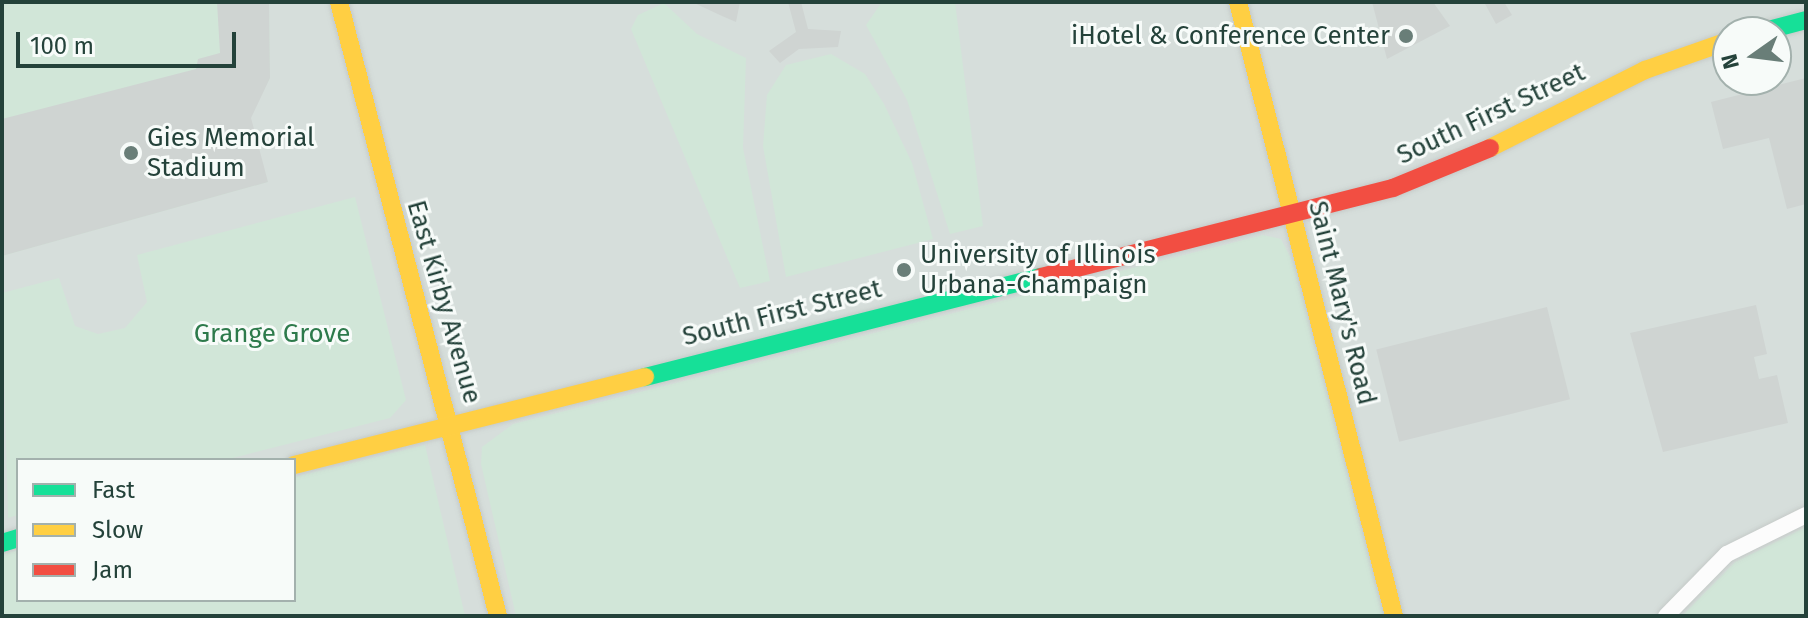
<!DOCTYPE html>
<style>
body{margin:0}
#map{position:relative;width:1808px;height:618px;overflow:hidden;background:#e8edeb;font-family:"Fira Sans",sans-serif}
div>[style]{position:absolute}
.built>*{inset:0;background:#d6dedb}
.green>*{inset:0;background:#d1e6d8}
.building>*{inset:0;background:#cfd4d2;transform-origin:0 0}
.roads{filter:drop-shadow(0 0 2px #c5cac8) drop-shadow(0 0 2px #c5cac8)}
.street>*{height:16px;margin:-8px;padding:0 8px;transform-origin:8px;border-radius:8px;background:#fcfcfc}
.fast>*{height:18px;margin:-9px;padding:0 9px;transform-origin:9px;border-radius:9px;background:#16e098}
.slow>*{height:18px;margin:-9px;padding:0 9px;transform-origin:9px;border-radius:9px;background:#ffcf43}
.jam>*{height:18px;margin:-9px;padding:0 9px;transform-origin:9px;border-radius:9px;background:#f24e42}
.dots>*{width:22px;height:22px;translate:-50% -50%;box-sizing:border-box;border:4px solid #f7fbf9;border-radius:50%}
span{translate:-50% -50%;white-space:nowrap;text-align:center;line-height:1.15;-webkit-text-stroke:6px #f7fbf9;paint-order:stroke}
.poi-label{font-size:26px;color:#24423a}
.right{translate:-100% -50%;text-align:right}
.left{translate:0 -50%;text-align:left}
.street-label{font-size:26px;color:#24423a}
.park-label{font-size:26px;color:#2d7a4b}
.frame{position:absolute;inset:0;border:4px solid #24423a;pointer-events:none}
.legend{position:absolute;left:16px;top:458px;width:280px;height:144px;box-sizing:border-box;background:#f7fbf9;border:2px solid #a3b1ad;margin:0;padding:10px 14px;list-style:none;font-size:24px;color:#24423a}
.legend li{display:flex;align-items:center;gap:16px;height:40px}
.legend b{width:40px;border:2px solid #a3b1ad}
.north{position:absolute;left:1712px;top:16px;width:80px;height:80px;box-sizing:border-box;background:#f7fbf9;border:2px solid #a3b1ad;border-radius:50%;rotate:256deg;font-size:22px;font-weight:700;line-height:32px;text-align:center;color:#24423a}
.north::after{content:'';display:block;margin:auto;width:28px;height:36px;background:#697e78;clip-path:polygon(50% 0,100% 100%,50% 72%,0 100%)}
.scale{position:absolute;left:16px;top:32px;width:220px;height:36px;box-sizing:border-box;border:4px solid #24423a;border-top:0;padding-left:10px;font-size:24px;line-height:28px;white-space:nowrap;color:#24423a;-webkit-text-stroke:6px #f7fbf9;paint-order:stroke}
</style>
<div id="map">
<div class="built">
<i style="clip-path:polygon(evenodd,2px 2px,1806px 2px,1806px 616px,2px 616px,2px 2px,1728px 32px,1776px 32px,1776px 80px,1728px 80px,1728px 32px,2px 2px,18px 460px,294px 460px,294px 600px,18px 600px,18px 460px)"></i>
</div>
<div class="green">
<i style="clip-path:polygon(2px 2px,269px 2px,270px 78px,246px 123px,268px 182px,2px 256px)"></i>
<i style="clip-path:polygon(882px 2px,955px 2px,983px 226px,950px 234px,907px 100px,866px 25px)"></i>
<i style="clip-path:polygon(664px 3px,697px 34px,746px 58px,743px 148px,770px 281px,740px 288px,631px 29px,638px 15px)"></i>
<i style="clip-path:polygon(831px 54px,865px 74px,884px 104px,912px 163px,933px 239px,786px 277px,763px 146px,767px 95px,786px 65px)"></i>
<i style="clip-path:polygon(355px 197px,406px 400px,390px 418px,225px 460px,18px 460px,18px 515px,8px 518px,2px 293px,59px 278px,75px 326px,98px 334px,125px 328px,147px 302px,137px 255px)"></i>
<i style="clip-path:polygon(1263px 235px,1281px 239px,1294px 264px,1384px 616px,516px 616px,481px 464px,482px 447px,513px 424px)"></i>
<i style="clip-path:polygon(425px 445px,465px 616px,2px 616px,2px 554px,18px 550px,18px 600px,294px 600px,294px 477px)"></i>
<i style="clip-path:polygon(1806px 527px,1806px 616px,1682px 616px,1735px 562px)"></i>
</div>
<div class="building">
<i style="clip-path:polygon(217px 2px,269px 2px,270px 78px,251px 118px,268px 182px,2px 256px,2px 119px,196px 69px,198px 59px,220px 53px)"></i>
<i style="clip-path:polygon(692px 2px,740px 2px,736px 22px,722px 16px)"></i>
<i style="clip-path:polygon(788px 2px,801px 2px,808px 29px,841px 31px,838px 47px,799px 49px,780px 63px,769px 51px,796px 32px)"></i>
<i style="clip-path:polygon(1372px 2px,1433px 2px,1450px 26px,1387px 59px)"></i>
<i style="clip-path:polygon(1484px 2px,1504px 2px,1512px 15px,1496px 24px)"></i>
<i style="clip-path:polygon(1806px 78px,1806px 204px,1787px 209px,1769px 138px,1723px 149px,1711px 102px)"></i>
<i style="clip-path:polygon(1756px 305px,1767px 354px,1754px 357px,1759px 379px,1777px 375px,1788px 423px,1663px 452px,1630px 333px)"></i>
<i style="left:1547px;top:307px;width:95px;height:176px;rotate:76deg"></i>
</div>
<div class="roads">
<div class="street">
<i style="left:1666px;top:616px;width:87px;rotate:-45.5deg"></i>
<i style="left:1727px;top:554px;width:88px;rotate:-26.3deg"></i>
</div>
<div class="fast">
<i style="left:1761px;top:32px;width:47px;rotate:-14.9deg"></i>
<i style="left:645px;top:377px;width:408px;rotate:-14.2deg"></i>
<i style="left:2px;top:543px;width:17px;rotate:-17deg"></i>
</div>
<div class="slow">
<i style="left:339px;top:2px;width:634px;rotate:75.48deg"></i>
<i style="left:1238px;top:2px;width:634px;rotate:75.74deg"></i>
<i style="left:1490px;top:148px;width:174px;rotate:-26.7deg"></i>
<i style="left:1645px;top:70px;width:88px;rotate:-19.3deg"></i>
<i style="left:294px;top:465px;width:362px;rotate:-14.1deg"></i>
</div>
<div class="jam">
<i style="left:1041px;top:277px;width:363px;rotate:-14.2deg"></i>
<i style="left:1393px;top:188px;width:105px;rotate:-22.4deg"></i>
</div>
</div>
<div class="dots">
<i style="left:1406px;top:36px;background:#697e78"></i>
<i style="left:131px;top:153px;background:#697e78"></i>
<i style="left:904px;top:270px;background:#697e78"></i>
</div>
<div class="poi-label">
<span class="right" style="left:1390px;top:36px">iHotel &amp; Conference Center</span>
<span class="left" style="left:147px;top:153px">Gies Memorial<br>Stadium</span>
<span class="left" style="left:920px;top:270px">University of Illinois<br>Urbana-Champaign</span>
</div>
<div class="street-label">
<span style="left:1491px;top:114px;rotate:-25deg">South First Street</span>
<span style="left:444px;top:302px;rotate:74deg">East Kirby Avenue</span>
<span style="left:1342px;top:303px;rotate:76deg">Saint Mary's Road</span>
<span style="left:782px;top:313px;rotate:-14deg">South First Street</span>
</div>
<div class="park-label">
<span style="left:272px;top:334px">Grange Grove</span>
</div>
<div class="frame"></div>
<ul class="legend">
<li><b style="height:10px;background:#16e098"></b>Fast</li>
<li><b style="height:10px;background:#ffcf43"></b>Slow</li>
<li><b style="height:10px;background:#f24e42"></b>Jam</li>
</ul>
<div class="north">N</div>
<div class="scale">100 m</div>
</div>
